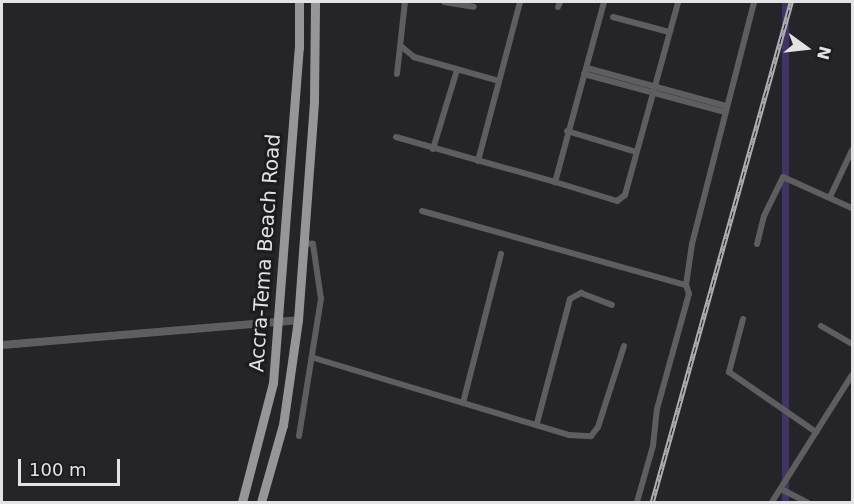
<!DOCTYPE html>
<style>
body{margin:0}
#map{position:relative;width:854px;height:504px;overflow:hidden;background:#252428;font-family:"DejaVu Sans",sans-serif}
div>[style]{position:absolute}
.green>*{inset:0;background:#413362;transform-origin:0 0}
.minor>*{height:6px;margin:-3px;padding:0 3px;transform-origin:3px;border-radius:3px;background:#5e5d5f}
.tertiary>*{height:8px;margin:-4px;padding:0 4px;transform-origin:4px;border-radius:4px;background:#5e5d5f}
.primary>*{height:9px;margin:-4.5px;padding:0 4.5px;transform-origin:4.5px;border-radius:4.5px;background:#96969a}
.rail>*{height:4.5px;margin-top:-2.25px;transform-origin:0;background:repeating-linear-gradient(90deg,#1c1b1f 0 7px,#afafb1 0 14px);box-sizing:border-box;border-block:2px solid #afafb1}
span{translate:-50% -50%;white-space:nowrap;text-align:center;line-height:1.15;-webkit-text-stroke:6px #1c1b1f;paint-order:stroke}
.street-label{font-size:20px;color:#e3e3e5}
.frame{position:absolute;inset:0;border:3px solid #e3e3e5;pointer-events:none}
.north{position:absolute;left:776px;top:18px;width:60px;height:60px;-webkit-text-stroke:4px #1c1b1f;paint-order:stroke;rotate:105deg;font-size:16px;font-weight:700;line-height:24px;text-align:center;color:#e3e3e5}
.north::after{content:'';display:block;margin:auto;width:21px;height:27px;background:#e3e3e5;clip-path:polygon(50% 0,100% 100%,50% 72%,0 100%)}
.scale{position:absolute;left:18px;top:459px;width:102px;height:27px;box-sizing:border-box;border:3px solid #e3e3e5;border-top:0;padding-left:8px;font-size:18px;line-height:21px;white-space:nowrap;color:#e3e3e5;-webkit-text-stroke:4px #1c1b1f;paint-order:stroke}
</style>
<div id="map">
<div class="green">
<i style="left:782px;top:2px;width:7px;height:519px"></i>
</div>
<div class="minor">
<i style="left:444px;top:2px;width:30px;rotate:9deg"></i>
<i style="left:604px;top:2px;width:187px;rotate:105.2deg"></i>
<i style="left:555px;top:182px;width:65px;rotate:17deg"></i>
<i style="left:617px;top:201px;width:10px;rotate:-37deg"></i>
<i style="left:625px;top:195px;width:200px;rotate:-74.6deg"></i>
<i style="left:558px;top:7px;width:5px;rotate:-68deg"></i>
<i style="left:613px;top:17px;width:58px;rotate:15deg"></i>
<i style="left:402px;top:47px;width:16px;rotate:40deg"></i>
<i style="left:414px;top:57px;width:88px;rotate:15.8deg"></i>
<i style="left:587px;top:68px;width:144px;rotate:15.3deg"></i>
<i style="left:397px;top:74px;width:72px;rotate:-83.7deg"></i>
<i style="left:584px;top:74px;width:146px;rotate:15.1deg"></i>
<i style="left:567px;top:131px;width:72px;rotate:16.9deg"></i>
<i style="left:396px;top:137px;width:165px;rotate:15.8deg"></i>
<i style="left:433px;top:149px;width:83px;rotate:-73.1deg"></i>
<i style="left:478px;top:161px;width:164px;rotate:-75.2deg"></i>
<i style="left:830px;top:197px;width:52px;rotate:-64.9deg"></i>
<i style="left:422px;top:211px;width:274px;rotate:15.7deg"></i>
<i style="left:757px;top:244px;width:29px;rotate:-76deg"></i>
<i style="left:764px;top:216px;width:43px;rotate:-64deg"></i>
<i style="left:783px;top:177px;width:76px;rotate:24.2deg"></i>
<i style="left:743px;top:319px;width:55px;rotate:104.8deg"></i>
<i style="left:729px;top:372px;width:106px;rotate:34.6deg"></i>
<i style="left:821px;top:326px;width:36px;rotate:30deg"></i>
<i style="left:314px;top:358px;width:266px;rotate:16.8deg"></i>
<i style="left:569px;top:435px;width:22px;rotate:3deg"></i>
<i style="left:591px;top:436px;width:11px;rotate:-52deg"></i>
<i style="left:598px;top:427px;width:85px;rotate:-72.2deg"></i>
<i style="left:463px;top:403px;width:154px;rotate:-75.7deg"></i>
<i style="left:537px;top:423px;width:128px;rotate:-75.1deg"></i>
<i style="left:570px;top:299px;width:13px;rotate:-29deg"></i>
<i style="left:581px;top:293px;width:33px;rotate:21deg"></i>
<i style="left:299px;top:436px;width:139px;rotate:-80.9deg"></i>
<i style="left:321px;top:299px;width:56px;rotate:-98.3deg"></i>
<i style="left:313px;top:244px;width:9px;rotate:-174deg"></i>
<i style="left:781px;top:489px;width:29px;rotate:27deg"></i>
<i style="left:637px;top:502px;width:58px;rotate:-74.1deg"></i>
<i style="left:653px;top:446px;width:37px;rotate:-84deg"></i>
<i style="left:657px;top:409px;width:119px;rotate:-74.5deg"></i>
<i style="left:689px;top:294px;width:9px;rotate:-108deg"></i>
<i style="left:686px;top:285px;width:41px;rotate:-81.7deg"></i>
<i style="left:692px;top:244px;width:250px;rotate:-75.6deg"></i>
<i style="left:772px;top:502px;width:150px;rotate:-57.8deg"></i>
</div>
<div class="tertiary">
<i style="left:2px;top:345px;width:297px;rotate:-4.8deg"></i>
</div>
<div class="primary">
<i style="left:242px;top:502px;width:123px;rotate:-75.4deg"></i>
<i style="left:273px;top:383px;width:336px;rotate:-85.6deg"></i>
<i style="left:299px;top:48px;width:46px;rotate:-90deg"></i>
<i style="left:261px;top:502px;width:80px;rotate:-74.1deg"></i>
<i style="left:283px;top:425px;width:106px;rotate:-81.9deg"></i>
<i style="left:298px;top:320px;width:220px;rotate:-85.8deg"></i>
<i style="left:314px;top:101px;width:99px;rotate:-89.4deg"></i>
</div>
<div class="rail">
<i style="left:652px;top:502px;width:519px;rotate:-74.46deg"></i>
</div>
<div class="street-label">
<span style="left:265px;top:253px;rotate:-86deg">Accra-Tema Beach Road</span>
</div>
<div class="frame"></div>
<div class="north">N</div>
<div class="scale">100 m</div>
</div>
